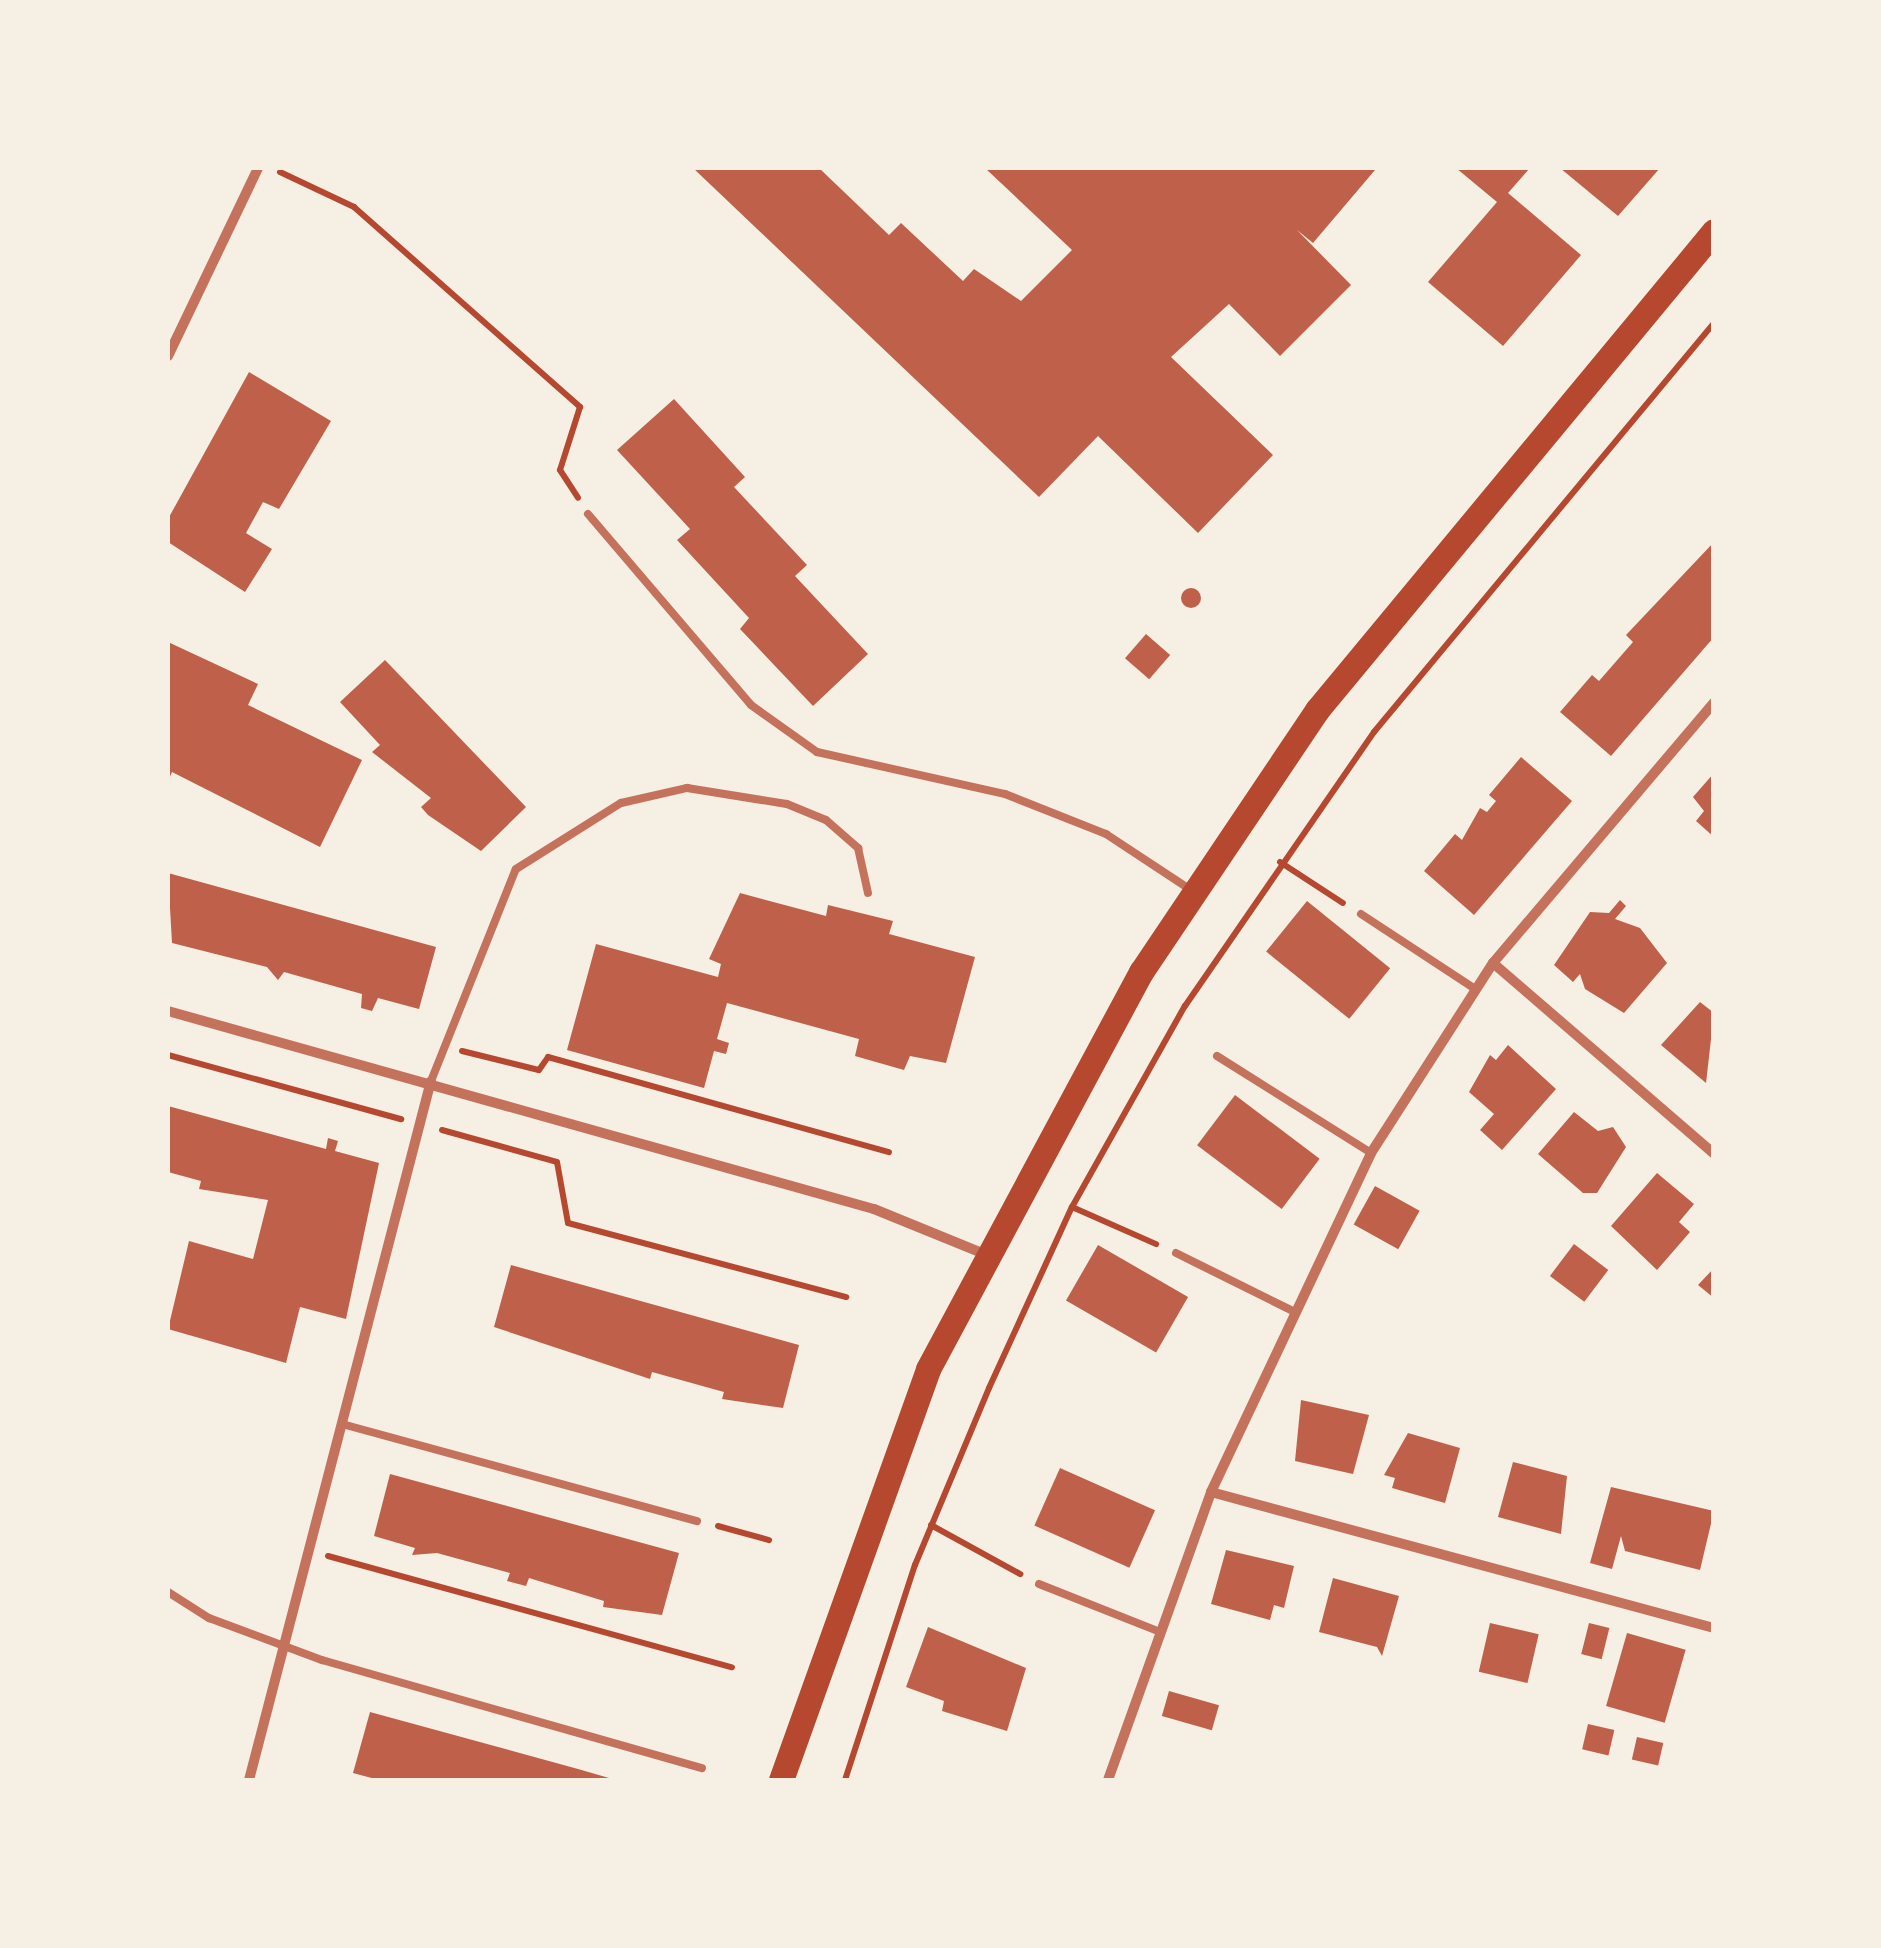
<!DOCTYPE html>
<style>
body{margin:0}
#map{position:relative;width:1881px;height:1948px;overflow:hidden;background:#f6efe4;font-family:"Noto Sans",sans-serif}
div>[style]{position:absolute}
.building>*{inset:0;background:#bf614a;transform-origin:0 0}
.round{border-radius:50%}
.path>*{height:6px;margin:-3px;padding:0 3px;transform-origin:3px;border-radius:3px;background:#b5482f}
.service>*{height:8px;margin:-4px;padding:0 4px;transform-origin:4px;border-radius:4px;background:#c5725c}
.minor>*{height:10px;margin:-5px;padding:0 5px;transform-origin:5px;border-radius:5px;background:#c5725c}
.primary>*{height:25px;margin:-12.5px;padding:0 12.5px;transform-origin:12.5px;border-radius:12.5px;background:#b5482f}
span{translate:-50% -50%;white-space:nowrap;text-align:center;line-height:1.15;-webkit-text-stroke:10px #f6efe4;paint-order:stroke}
.frame{position:absolute;inset:0;border:170px solid #f6efe4;pointer-events:none}
</style>
<div id="map">
<div class="building">
<i style="clip-path:polygon(693px 168px,819px 168px,889px 235px,901px 223px,963px 281px,974px 269px,1021px 301px,1072px 250px,985px 168px,1375px 170px,1313px 243px,1297px 230px,1351px 285px,1280px 356px,1229px 304px,1171px 357px,1273px 455px,1198px 533px,1098px 436px,1039px 497px)"></i>
<i style="clip-path:polygon(1456px 168px,1530px 168px,1508px 193px,1581px 255px,1503px 346px,1428px 282px,1497px 202px)"></i>
<i style="clip-path:polygon(1560px 168px,1660px 168px,1618px 216px)"></i>
<i style="clip-path:polygon(249px 372px,331px 421px,279px 509px,263px 502px,246px 533px,272px 549px,245px 592px,168px 542px,168px 519px)"></i>
<i style="clip-path:polygon(674px 399px,745px 477px,734px 487px,807px 565px,795px 576px,868px 654px,813px 706px,740px 629px,749px 618px,677px 540px,690px 529px,617px 450px)"></i>
<i style="clip-path:polygon(1714px 542px,1714px 637px,1611px 756px,1560px 712px,1592px 675px,1599px 681px,1633px 642px,1626px 635px)"></i>
<i class="round" style="left:1181px;top:588px;width:20px;height:20px"></i>
<i style="left:1146px;top:634px;width:32px;height:32px;rotate:41deg"></i>
<i style="clip-path:polygon(168px 642px,258px 684px,248px 705px,362px 760px,320px 847px,172px 772px,168px 781px)"></i>
<i style="clip-path:polygon(385px 660px,526px 807px,481px 851px,428px 815px,421px 807px,431px 798px,372px 752px,380px 745px,340px 702px)"></i>
<i style="clip-path:polygon(1521px 757px,1572px 801px,1474px 915px,1424px 871px,1455px 834px,1462px 840px,1480px 808px,1487px 812px,1496px 801px,1489px 795px)"></i>
<i style="clip-path:polygon(1714px 773px,1714px 837px,1696px 821px,1704px 811px,1693px 797px)"></i>
<i style="clip-path:polygon(168px 873px,436px 947px,419px 1009px,378px 998px,372px 1011px,361px 1008px,362px 994px,284px 972px,278px 980px,267px 967px,172px 943px)"></i>
<i style="clip-path:polygon(740px 893px,826px 916px,828px 905px,893px 921px,889px 934px,975px 957px,946px 1063px,910px 1056px,904px 1070px,855px 1056px,859px 1039px,727px 1003px,717px 1039px,729px 1043px,726px 1054px,714px 1051px,704px 1088px,567px 1050px,596px 944px,718px 977px,721px 964px,709px 959px)"></i>
<i style="clip-path:polygon(1620px 900px,1626px 906px,1615px 919px,1640px 928px,1667px 963px,1624px 1013px,1585px 989px,1580px 974px,1573px 982px,1554px 965px,1590px 912px,1609px 913px)"></i>
<i style="left:1307px;top:901px;width:107px;height:65px;rotate:39deg"></i>
<i style="clip-path:polygon(1700px 1002px,1714px 1013px,1706px 1083px,1661px 1045px)"></i>
<i style="clip-path:polygon(1508px 1045px,1556px 1089px,1502px 1150px,1480px 1130px,1494px 1114px,1469px 1092px,1490px 1055px,1496px 1060px)"></i>
<i style="left:1235px;top:1095px;width:106px;height:63px;rotate:37deg"></i>
<i style="clip-path:polygon(168px 1106px,326px 1149px,328px 1138px,338px 1141px,335px 1151px,379px 1163px,346px 1319px,300px 1307px,286px 1363px,168px 1329px,189px 1241px,253px 1259px,268px 1200px,199px 1189px,201px 1181px,168px 1172px)"></i>
<i style="clip-path:polygon(1574px 1112px,1598px 1131px,1613px 1127px,1626px 1147px,1597px 1193px,1583px 1193px,1538px 1154px)"></i>
<i style="clip-path:polygon(1657px 1173px,1694px 1204px,1679px 1222px,1690px 1232px,1657px 1270px,1611px 1226px)"></i>
<i style="left:1375px;top:1186px;width:51px;height:44px;rotate:29deg"></i>
<i style="left:1574px;top:1244px;width:43px;height:40px;rotate:37deg"></i>
<i style="left:1098px;top:1245px;width:104px;height:64px;rotate:30deg"></i>
<i style="clip-path:polygon(511px 1265px,799px 1345px,783px 1408px,722px 1399px,724px 1392px,652px 1372px,650px 1379px,494px 1327px)"></i>
<i style="clip-path:polygon(1714px 1268px,1714px 1298px,1698px 1285px)"></i>
<i style="clip-path:polygon(1301px 1400px,1369px 1415px,1353px 1474px,1295px 1461px)"></i>
<i style="clip-path:polygon(1408px 1433px,1460px 1448px,1445px 1503px,1392px 1488px,1395px 1478px,1384px 1475px)"></i>
<i style="clip-path:polygon(1513px 1462px,1567px 1476px,1561px 1534px,1498px 1517px)"></i>
<i style="left:1060px;top:1468px;width:104px;height:63px;rotate:24deg"></i>
<i style="clip-path:polygon(390px 1474px,679px 1553px,662px 1615px,603px 1607px,604px 1601px,529px 1578px,526px 1586px,507px 1581px,510px 1573px,437px 1553px,412px 1555px,415px 1548px,374px 1536px)"></i>
<i style="clip-path:polygon(1611px 1487px,1714px 1511px,1700px 1570px,1625px 1551px,1621px 1536px,1612px 1569px,1590px 1563px)"></i>
<i style="clip-path:polygon(1226px 1550px,1294px 1566px,1284px 1608px,1274px 1605px,1270px 1620px,1211px 1604px)"></i>
<i style="clip-path:polygon(1333px 1578px,1399px 1596px,1382px 1656px,1377px 1647px,1319px 1632px)"></i>
<i style="left:1490px;top:1623px;width:50px;height:50px;rotate:13deg"></i>
<i style="left:1589px;top:1623px;width:21px;height:32px;rotate:14deg"></i>
<i style="clip-path:polygon(928px 1627px,1026px 1668px,1007px 1731px,942px 1711px,944px 1701px,906px 1687px)"></i>
<i style="left:1627px;top:1633px;width:61px;height:76px;rotate:16deg"></i>
<i style="left:1169px;top:1691px;width:52px;height:26px;rotate:16deg"></i>
<i style="clip-path:polygon(370px 1712px,578px 1769px,616px 1780px,379px 1780px,353px 1773px)"></i>
<i style="left:1588px;top:1724px;width:27px;height:26px;rotate:13deg"></i>
<i style="left:1637px;top:1737px;width:27px;height:23px;rotate:13deg"></i>
</div>
<div class="path">
<i style="left:280px;top:172px;width:82px;rotate:25.3deg"></i>
<i style="left:354px;top:207px;width:302px;rotate:41.5deg"></i>
<i style="left:580px;top:407px;width:66px;rotate:107.6deg"></i>
<i style="left:560px;top:470px;width:33px;rotate:57deg"></i>
<i style="left:1280px;top:862px;width:75px;rotate:33.1deg"></i>
<i style="left:462px;top:1051px;width:79px;rotate:13.9deg"></i>
<i style="left:539px;top:1070px;width:16px;rotate:-55deg"></i>
<i style="left:548px;top:1057px;width:354px;rotate:15.6deg"></i>
<i style="left:168px;top:1055px;width:242px;rotate:15.4deg"></i>
<i style="left:442px;top:1130px;width:119px;rotate:15.5deg"></i>
<i style="left:557px;top:1162px;width:62px;rotate:79.8deg"></i>
<i style="left:568px;top:1223px;width:288px;rotate:14.9deg"></i>
<i style="left:1072px;top:1207px;width:92px;rotate:23.8deg"></i>
<i style="left:931px;top:1525px;width:102px;rotate:28.8deg"></i>
<i style="left:718px;top:1526px;width:53px;rotate:15.4deg"></i>
<i style="left:328px;top:1556px;width:419px;rotate:15.4deg"></i>
<i style="left:845px;top:1780px;width:226px;rotate:-72deg"></i>
<i style="left:915px;top:1565px;width:192px;rotate:-67.3deg"></i>
<i style="left:989px;top:1388px;width:199px;rotate:-65.4deg"></i>
<i style="left:1072px;top:1207px;width:231px;rotate:-60.7deg"></i>
<i style="left:1185px;top:1006px;width:333px;rotate:-55.4deg"></i>
<i style="left:1374px;top:732px;width:532px;rotate:-50.26deg"></i>
</div>
<div class="service">
<i style="left:588px;top:514px;width:251px;rotate:49.5deg"></i>
<i style="left:751px;top:705px;width:81px;rotate:35.5deg"></i>
<i style="left:817px;top:752px;width:193px;rotate:12.6deg"></i>
<i style="left:1005px;top:794px;width:109px;rotate:21.6deg"></i>
<i style="left:1106px;top:834px;width:102px;rotate:33.4deg"></i>
<i style="left:1361px;top:914px;width:136px;rotate:33.3deg"></i>
<i style="left:1217px;top:1056px;width:182px;rotate:32.2deg"></i>
<i style="left:431px;top:1081px;width:228px;rotate:-68.2deg"></i>
<i style="left:516px;top:869px;width:124px;rotate:-32.2deg"></i>
<i style="left:621px;top:803px;width:68px;rotate:-12.8deg"></i>
<i style="left:687px;top:788px;width:101px;rotate:9.1deg"></i>
<i style="left:787px;top:804px;width:42px;rotate:22.3deg"></i>
<i style="left:826px;top:820px;width:43px;rotate:41.2deg"></i>
<i style="left:858px;top:848px;width:46px;rotate:77.5deg"></i>
<i style="left:1176px;top:1253px;width:128px;rotate:26.4deg"></i>
<i style="left:342px;top:1424px;width:368px;rotate:15.3deg"></i>
<i style="left:1039px;top:1584px;width:128px;rotate:21.6deg"></i>
<i style="left:168px;top:1592px;width:49px;rotate:32.4deg"></i>
<i style="left:209px;top:1618px;width:121px;rotate:20.4deg"></i>
<i style="left:322px;top:1660px;width:395px;rotate:15.9deg"></i>
</div>
<div class="minor">
<i style="left:168px;top:356px;width:208px;rotate:-64.4deg"></i>
<i style="left:1493px;top:963px;width:292px;rotate:40.8deg"></i>
<i style="left:168px;top:1011px;width:733px;rotate:15.67deg"></i>
<i style="left:874px;top:1209px;width:119px;rotate:22.2deg"></i>
<i style="left:1211px;top:1492px;width:521px;rotate:15.13deg"></i>
<i style="left:249px;top:1780px;width:722px;rotate:-75.41deg"></i>
<i style="left:1108px;top:1780px;width:306px;rotate:-70.3deg"></i>
<i style="left:1211px;top:1492px;width:375px;rotate:-64.7deg"></i>
<i style="left:1371px;top:1153px;width:226px;rotate:-57.3deg"></i>
<i style="left:1493px;top:963px;width:342px;rotate:-49.7deg"></i>
</div>
<div class="primary">
<i style="left:781px;top:1780px;width:436px;rotate:-70.3deg"></i>
<i style="left:928px;top:1369px;width:451px;rotate:-61.8deg"></i>
<i style="left:1141px;top:972px;width:316px;rotate:-56.1deg"></i>
<i style="left:1317px;top:710px;width:622px;rotate:-50.35deg"></i>
</div>
<div class="frame"></div>
</div>
